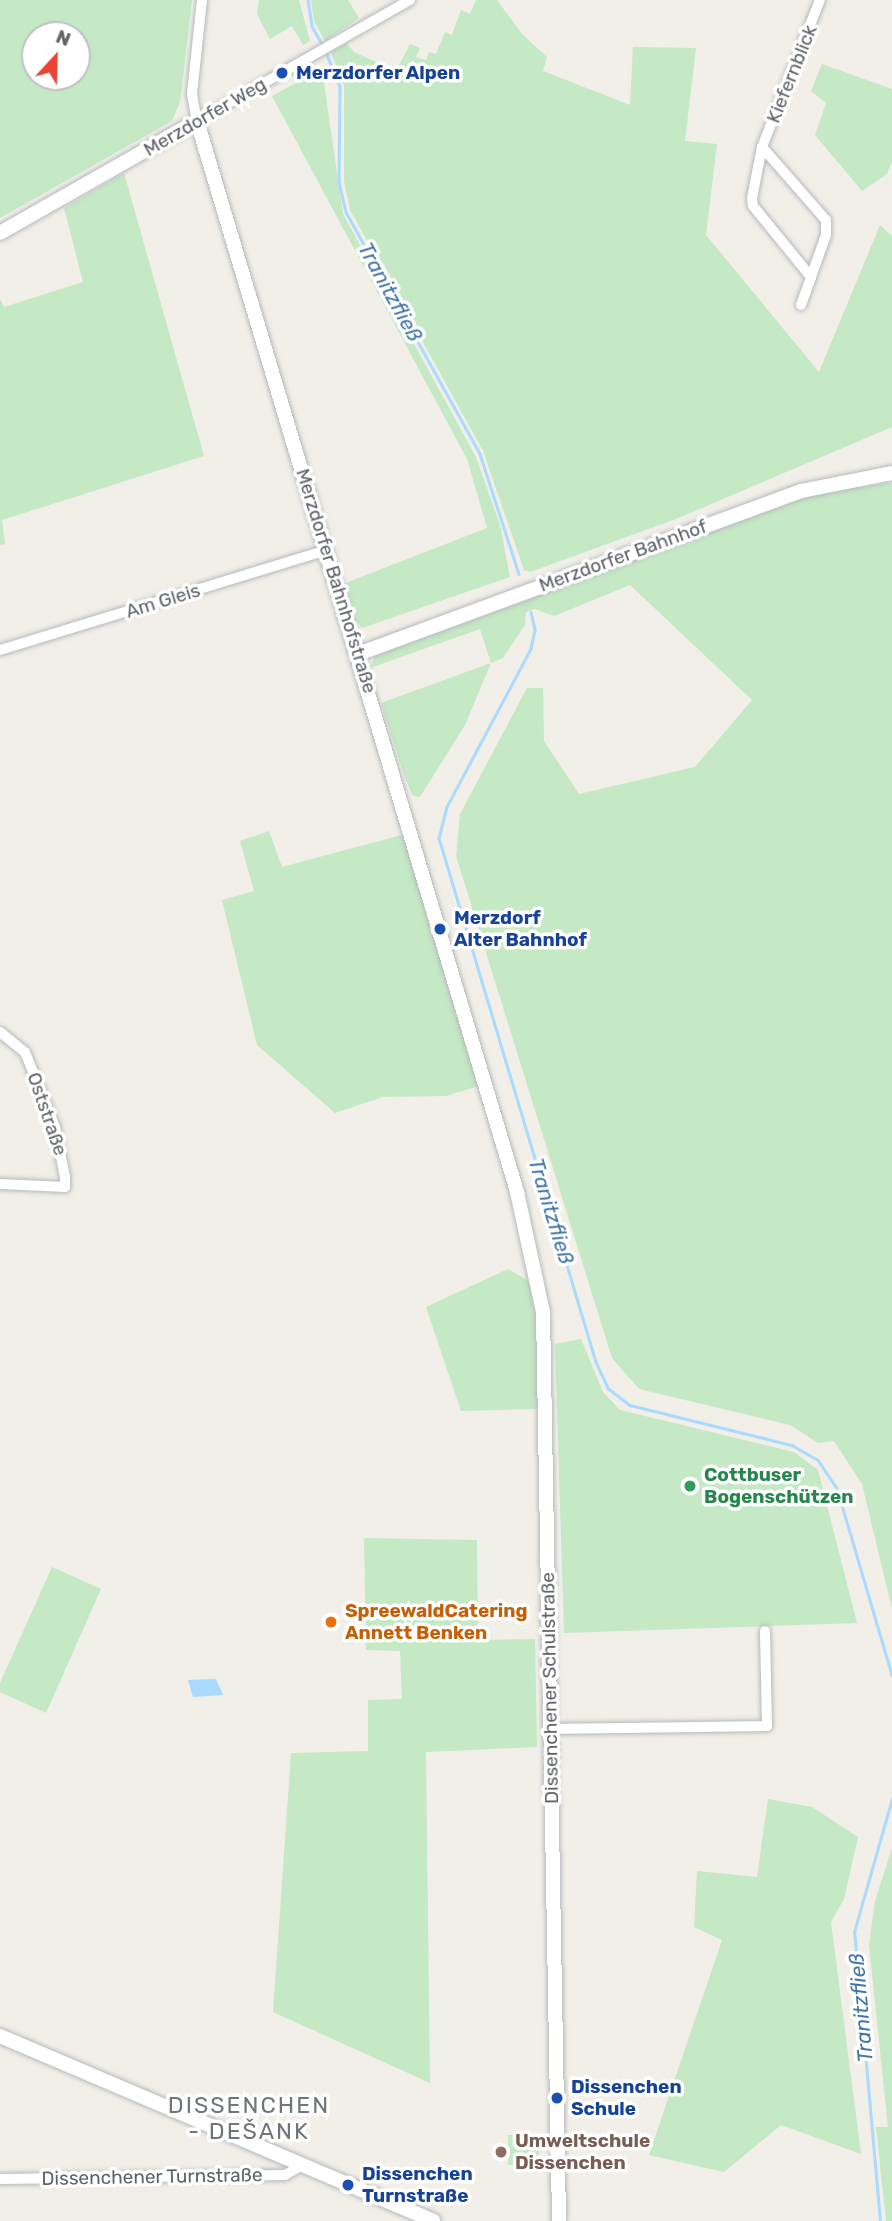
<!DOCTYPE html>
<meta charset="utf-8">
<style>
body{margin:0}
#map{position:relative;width:892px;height:2221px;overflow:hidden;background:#f1efe8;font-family:Rubik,sans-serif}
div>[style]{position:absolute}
.green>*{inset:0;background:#c5e8c5;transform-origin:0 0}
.water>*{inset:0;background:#aadaff}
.stream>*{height:2.5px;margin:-1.25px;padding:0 1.25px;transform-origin:1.25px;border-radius:1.25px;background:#aadaff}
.roads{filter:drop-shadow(0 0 2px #b5b8bc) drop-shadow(0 0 2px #b5b8bc)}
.street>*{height:10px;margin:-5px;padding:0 5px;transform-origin:5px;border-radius:5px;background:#fff}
.secondary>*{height:14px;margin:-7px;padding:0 7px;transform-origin:7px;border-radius:7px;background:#fff}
.dots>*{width:19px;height:19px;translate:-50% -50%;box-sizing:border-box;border:4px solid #fff;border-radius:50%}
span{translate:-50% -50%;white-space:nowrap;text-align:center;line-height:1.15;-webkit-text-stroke:7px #fff;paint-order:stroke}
.transit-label{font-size:19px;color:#164399;font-weight:700}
.left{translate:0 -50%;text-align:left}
.street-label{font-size:19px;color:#5f6368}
.leisure-label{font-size:19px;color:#27864d;font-weight:700}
.food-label{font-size:19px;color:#c56008;font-weight:700}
.education-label{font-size:19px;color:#785e54;font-weight:700}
.water-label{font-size:21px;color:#4174aa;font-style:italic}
.quarter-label{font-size:23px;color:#70757a;letter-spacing:2px}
.north{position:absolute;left:21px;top:21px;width:70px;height:70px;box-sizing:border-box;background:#fff;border:2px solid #bfc1c3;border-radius:50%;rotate:22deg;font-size:19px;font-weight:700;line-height:28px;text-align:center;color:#5f6368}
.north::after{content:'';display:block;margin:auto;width:24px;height:32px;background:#ea4335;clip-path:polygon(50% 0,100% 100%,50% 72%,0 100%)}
</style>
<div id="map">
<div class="green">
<i style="clip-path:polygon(evenodd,0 0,192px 0,180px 102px,172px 121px,0 218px,0 0,77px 35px,77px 77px,35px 77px,35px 35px,77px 35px)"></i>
<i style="clip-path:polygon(259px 0,299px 0,310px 41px,303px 45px,292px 26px,270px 39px,257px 14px)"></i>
<i style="clip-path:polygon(311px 0,348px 0,359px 18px,325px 41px,314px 21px)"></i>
<i style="clip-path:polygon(476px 0,497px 0,522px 34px,547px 57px,543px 71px,630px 105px,633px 47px,696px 48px,685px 141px,717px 144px,706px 235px,819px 372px,880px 225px,892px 236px,892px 427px,676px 519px,530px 572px,524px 570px,483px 451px,350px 210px,344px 181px,344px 86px,331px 52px,346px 43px,354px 52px,396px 71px,410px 44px,420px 48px,416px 57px,426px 60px,429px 52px,436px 54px,445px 32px,452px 35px,461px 10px,470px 14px)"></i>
<i style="clip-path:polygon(822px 64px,892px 89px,892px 162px,887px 174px,862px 191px,815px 135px,826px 103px,811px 91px)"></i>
<i style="clip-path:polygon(322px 69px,343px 214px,476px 457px,500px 525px,510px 577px,362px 628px,353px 617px,343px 584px,487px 528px,467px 459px,272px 96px)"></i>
<i style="clip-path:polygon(124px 173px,204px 456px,2px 520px,5px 544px,0 545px,0 299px,4px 307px,83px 282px,64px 208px)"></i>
<i style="clip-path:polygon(892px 483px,892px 1609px,862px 1484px,834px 1441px,818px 1443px,790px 1425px,639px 1389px,612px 1358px,456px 856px,460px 814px,527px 688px,543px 688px,544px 741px,579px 794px,695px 767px,752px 700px,630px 585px,554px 616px,535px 609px,526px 612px,525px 625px,503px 658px,491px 663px,465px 725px,420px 797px,413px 796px,405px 778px,381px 703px,491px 663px,480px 629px,370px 668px,375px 656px,824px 491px)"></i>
<i style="clip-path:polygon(269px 831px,282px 867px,405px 834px,478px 1086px,446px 1096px,383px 1097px,335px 1113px,257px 1045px,222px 900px,254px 891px,240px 841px)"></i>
<i style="clip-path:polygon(508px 1269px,535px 1285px,539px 1409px,461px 1411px,426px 1307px)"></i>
<i style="clip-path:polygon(581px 1339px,603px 1392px,620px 1410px,794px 1452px,818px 1470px,857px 1623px,564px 1633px,555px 1344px)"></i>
<i style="clip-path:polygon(364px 1538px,477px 1540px,478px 1640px,535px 1639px,537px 1747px,426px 1752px,430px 2083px,273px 2012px,291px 1753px,368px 1751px,368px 1700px,402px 1699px,400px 1651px,366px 1650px)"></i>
<i style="clip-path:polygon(52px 1567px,101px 1589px,46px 1713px,0 1692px,0 1683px)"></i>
<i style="clip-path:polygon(768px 1799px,812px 1807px,858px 1837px,844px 1899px,831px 1922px,861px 2154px,781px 2125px,724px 2172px,649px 2155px,722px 1940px,694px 1927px,697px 1871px,757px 1877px)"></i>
<i style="clip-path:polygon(892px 1848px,892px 2221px,886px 2221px,876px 2127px,888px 2127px,869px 1945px,875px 1901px)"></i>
<i style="left:539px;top:2135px;width:30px;height:31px;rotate:90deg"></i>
</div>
<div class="water">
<i style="clip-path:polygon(216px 1679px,223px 1695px,193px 1697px,188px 1680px)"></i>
</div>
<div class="stream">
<i style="left:308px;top:0;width:26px;rotate:81deg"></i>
<i style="left:312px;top:26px;width:23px;rotate:61deg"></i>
<i style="left:326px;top:52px;width:38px;rotate:68deg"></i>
<i style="left:340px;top:87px;width:95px;rotate:90.6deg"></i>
<i style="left:339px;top:182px;width:31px;rotate:77deg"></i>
<i style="left:346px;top:212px;width:277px;rotate:61deg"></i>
<i style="left:480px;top:454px;width:126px;rotate:72deg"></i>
<i style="left:531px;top:612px;width:18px;rotate:77deg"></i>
<i style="left:535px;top:630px;width:19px;rotate:102deg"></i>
<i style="left:531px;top:649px;width:179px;rotate:118deg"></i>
<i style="left:447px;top:807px;width:32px;rotate:104deg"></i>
<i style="left:439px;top:838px;width:547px;rotate:73.32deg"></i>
<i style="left:596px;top:1362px;width:29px;rotate:65deg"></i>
<i style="left:608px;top:1388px;width:28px;rotate:38deg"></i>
<i style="left:630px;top:1405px;width:167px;rotate:13.9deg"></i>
<i style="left:792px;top:1445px;width:30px;rotate:30deg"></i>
<i style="left:818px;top:1460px;width:34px;rotate:56deg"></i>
<i style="left:837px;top:1488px;width:195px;rotate:73.6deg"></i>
<i style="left:880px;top:2221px;width:290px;rotate:-95.1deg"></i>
<i style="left:854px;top:1932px;width:138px;rotate:-74.1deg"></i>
</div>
<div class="roads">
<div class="street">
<i style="left:202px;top:0;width:95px;rotate:96.1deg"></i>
<i style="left:192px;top:94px;width:27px;rotate:80deg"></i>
<i style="left:197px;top:121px;width:245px;rotate:-29.6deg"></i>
<i style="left:762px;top:147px;width:97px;rotate:48.8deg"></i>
<i style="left:826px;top:220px;width:15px;rotate:90deg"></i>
<i style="left:826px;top:235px;width:45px;rotate:109.7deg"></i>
<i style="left:811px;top:277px;width:92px;rotate:-129.2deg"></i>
<i style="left:753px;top:206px;width:8px;rotate:-97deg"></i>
<i style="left:752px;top:198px;width:52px;rotate:-78.9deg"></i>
<i style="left:762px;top:147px;width:158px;rotate:-68.5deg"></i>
<i style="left:801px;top:305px;width:30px;rotate:-70deg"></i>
<i style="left:0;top:650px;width:342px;rotate:-17deg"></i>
<i style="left:0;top:1032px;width:32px;rotate:39deg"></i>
<i style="left:25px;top:1052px;width:81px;rotate:68.2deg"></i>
<i style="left:55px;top:1127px;width:51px;rotate:78.7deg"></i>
<i style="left:65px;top:1177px;width:10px;rotate:90deg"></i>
<i style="left:65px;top:1187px;width:65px;rotate:-177.4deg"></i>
<i style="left:553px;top:1729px;width:214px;rotate:-0.8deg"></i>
<i style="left:767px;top:1726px;width:95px;rotate:-91.2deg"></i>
<i style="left:0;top:2179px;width:285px;rotate:-0.8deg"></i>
<i style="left:285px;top:2175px;width:20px;rotate:-30deg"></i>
</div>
<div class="secondary">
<i style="left:0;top:233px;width:227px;rotate:-29.6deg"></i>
<i style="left:197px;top:121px;width:1118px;rotate:73.36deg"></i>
<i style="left:517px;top:1192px;width:123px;rotate:77.8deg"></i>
<i style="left:543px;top:1312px;width:909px;rotate:88.99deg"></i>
<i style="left:358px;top:654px;width:472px;rotate:-20.2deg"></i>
<i style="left:801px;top:491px;width:93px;rotate:-11.2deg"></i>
<i style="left:0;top:2036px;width:471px;rotate:23.1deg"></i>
</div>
</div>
<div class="dots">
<i style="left:282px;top:73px;background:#1a4fb4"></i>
<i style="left:440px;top:929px;background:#1a4fb4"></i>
<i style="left:690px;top:1486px;background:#2e9e5b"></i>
<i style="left:331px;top:1622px;background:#e8710a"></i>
<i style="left:557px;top:2098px;background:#1a4fb4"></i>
<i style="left:501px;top:2152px;background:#8d6e63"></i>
<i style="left:348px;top:2185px;background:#1a4fb4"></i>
</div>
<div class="transit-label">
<span class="left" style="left:296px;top:73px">Merzdorfer Alpen</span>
<span class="left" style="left:454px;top:929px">Merzdorf<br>Alter Bahnhof</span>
<span class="left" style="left:571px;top:2098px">Dissenchen<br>Schule</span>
<span class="left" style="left:362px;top:2185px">Dissenchen<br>Turnstraße</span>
</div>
<div class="street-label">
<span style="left:792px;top:74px;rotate:-68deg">Kiefernblick</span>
<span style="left:205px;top:117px;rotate:-30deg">Merzdorfer Weg</span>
<span style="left:623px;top:556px;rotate:-20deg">Merzdorfer Bahnhof</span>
<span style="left:336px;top:581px;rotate:73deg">Merzdorfer Bahnhofstraße</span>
<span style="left:163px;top:601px;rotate:-17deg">Am Gleis</span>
<span style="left:47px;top:1114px;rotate:71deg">Oststraße</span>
<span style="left:550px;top:1688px;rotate:-91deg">Dissenchener Schulstraße</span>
<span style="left:152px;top:2177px;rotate:-1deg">Dissenchener Turnstraße</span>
</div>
<div class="leisure-label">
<span class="left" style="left:704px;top:1486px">Cottbuser<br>Bogenschützen</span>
</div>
<div class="food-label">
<span class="left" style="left:345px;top:1622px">SpreewaldCatering<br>Annett Benken</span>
</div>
<div class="education-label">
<span class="left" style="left:515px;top:2152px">Umweltschule<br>Dissenchen</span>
</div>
<div class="water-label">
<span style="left:390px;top:292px;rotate:61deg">Tranitzfließ</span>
<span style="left:551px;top:1211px;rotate:73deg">Tranitzfließ</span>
<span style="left:861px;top:2008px;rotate:-95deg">Tranitzfließ</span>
</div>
<div class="quarter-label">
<span style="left:249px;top:2118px">DISSENCHEN<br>- DEŠANK</span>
</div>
<div class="north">N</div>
</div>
